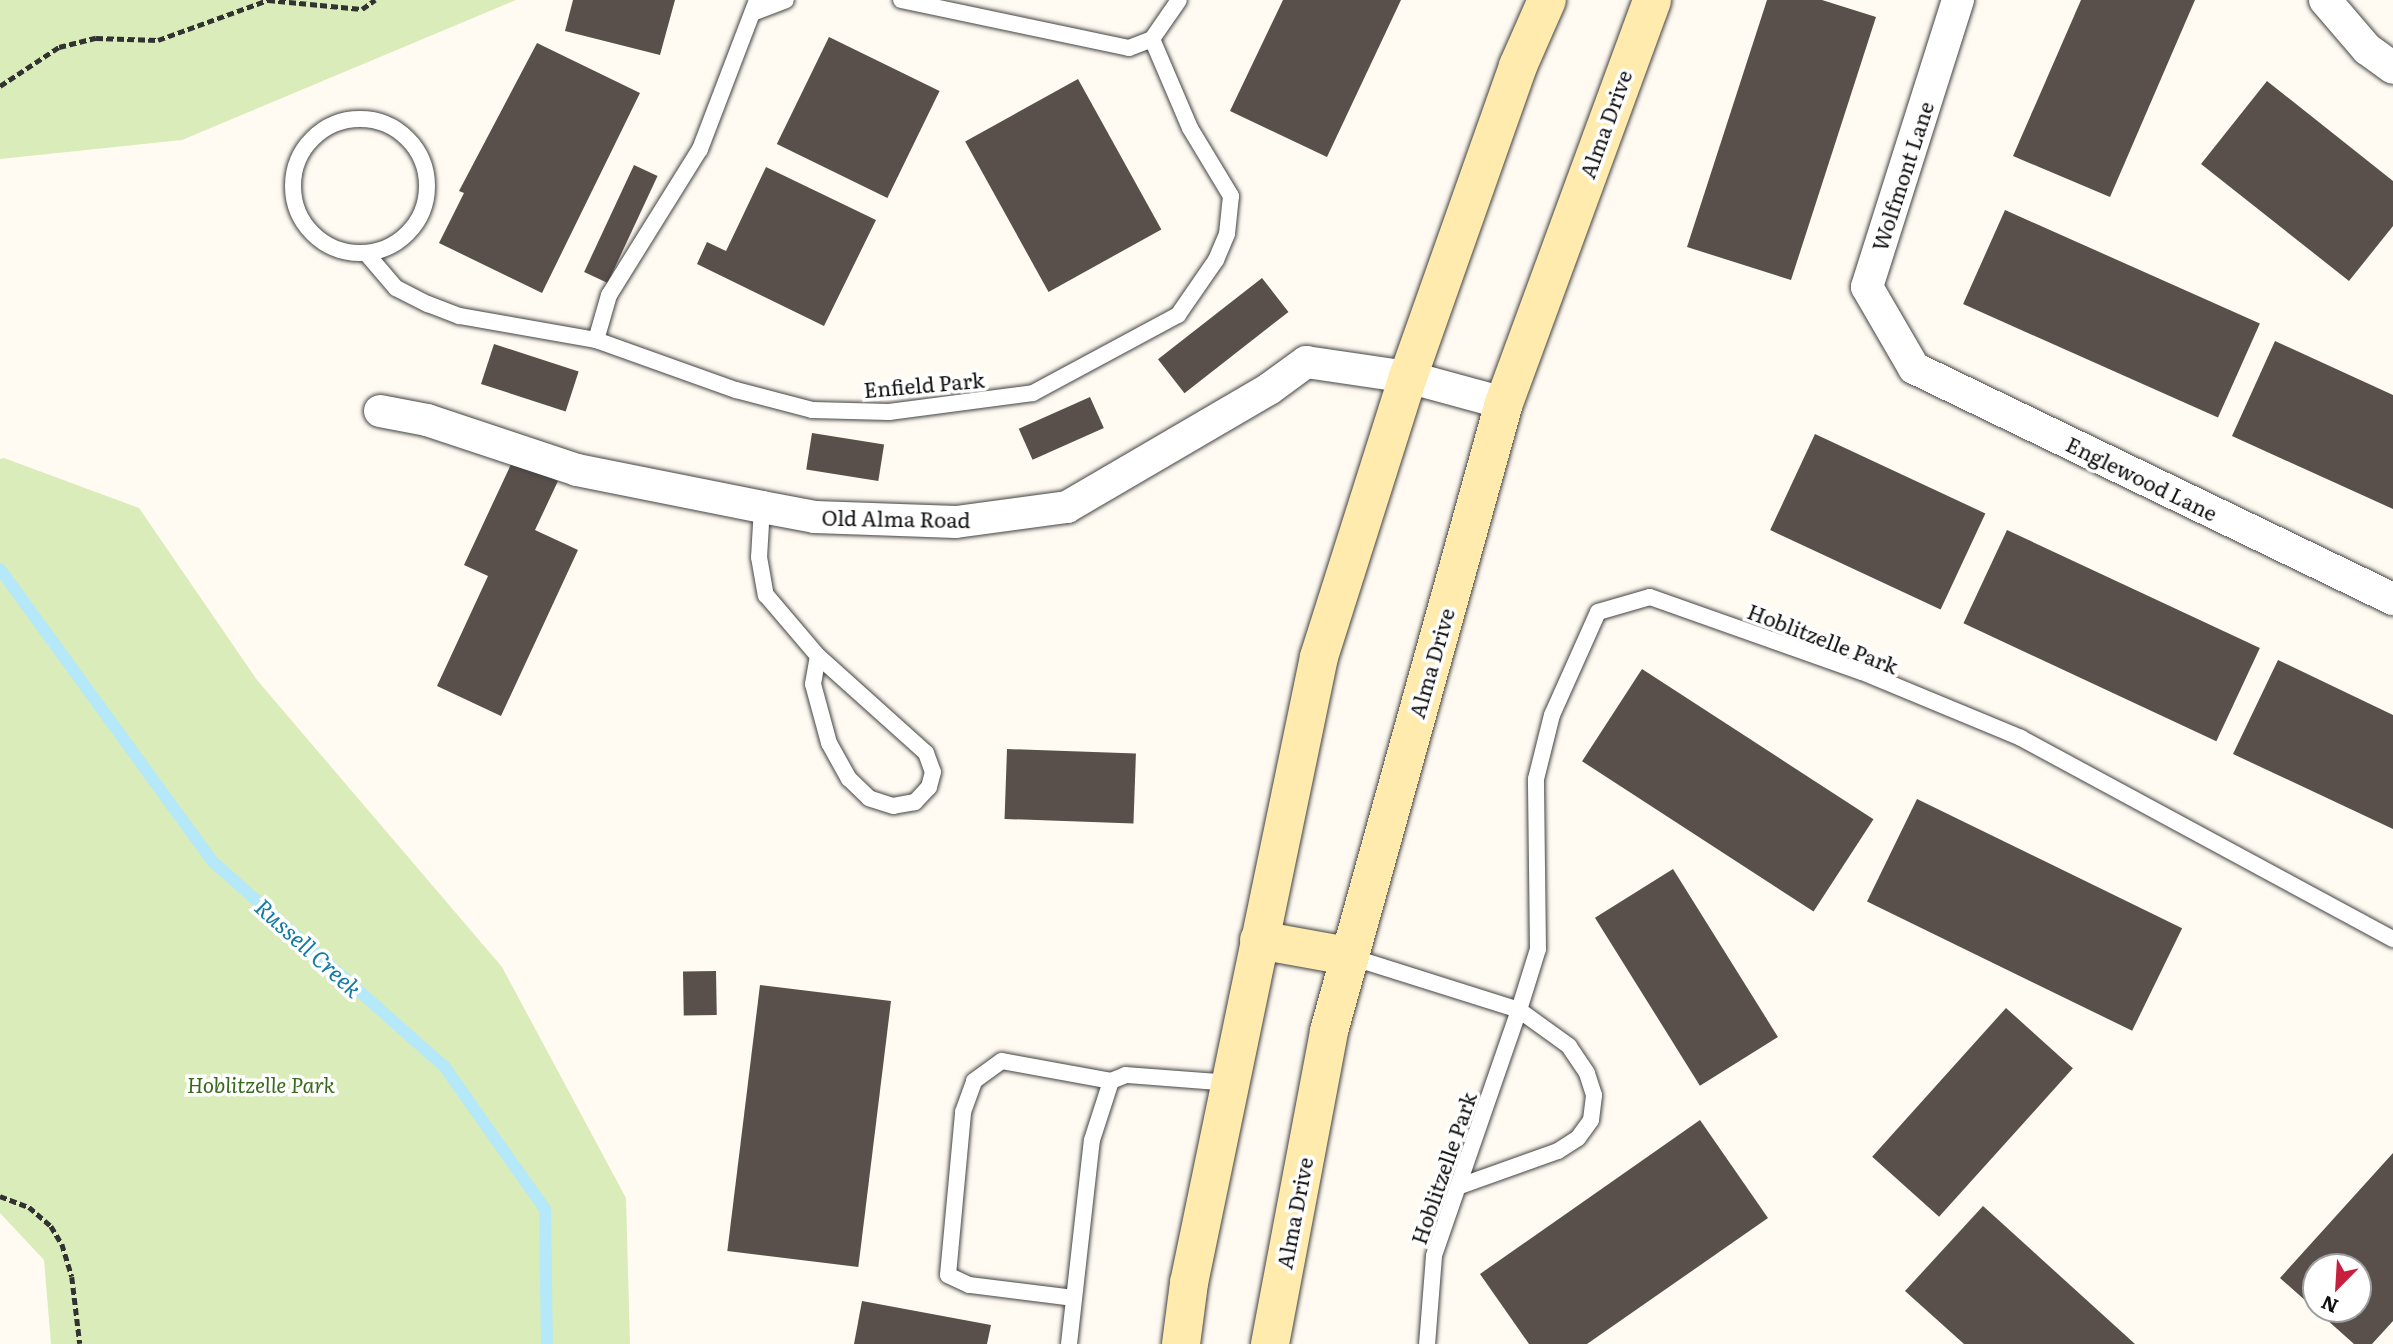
<!DOCTYPE html>
<style>
body{margin:0}
#map{position:relative;width:2393px;height:1344px;overflow:hidden;background:#fffbf2;font-family:Literata,serif}
div>[style]{position:absolute}
.green>*{inset:0;background:#daecb9}
.stream>*{height:12px;margin:-6px;padding:0 6px;transform-origin:6px;border-radius:6px;background:#b5e8f9}
.building>*{inset:0;background:#594f4b;transform-origin:0 0}
.path>*{height:4.5px;margin-top:-2.25px;transform-origin:0;background:repeating-linear-gradient(90deg,#323232 0 7px,transparent 0 10.5px)}
.roads{filter:drop-shadow(0 0 2px #434343) drop-shadow(0 0 2px #434343)}
.service>*{height:16px;margin:-8px;padding:0 8px;transform-origin:8px;border-radius:8px;background:#fff}
.service>.ring{margin:-8px;padding:0;box-sizing:content-box;background:none;border:16px solid #fff;border-radius:50%}
.minor>*{height:32px;margin:-16px;padding:0 16px;transform-origin:16px;border-radius:16px;background:#fff}
.secondary>*{height:38px;margin:-19px;padding:0 19px;transform-origin:19px;border-radius:19px;background:#ffebad}
span{translate:-50% -50%;white-space:nowrap;text-align:center;line-height:1.15;-webkit-text-stroke:7px #fff;paint-order:stroke}
.street-label{font-size:21px;color:#101010}
.park-label{font-size:21px;color:#376b1c;font-style:italic}
.water-label{font-size:23px;color:#127aa8;font-style:italic}
.north{position:absolute;left:2302px;top:1253px;width:70px;height:70px;box-sizing:border-box;background:#fff;border:2px solid #9f9f9f;border-radius:50%;rotate:204deg;font-size:19px;font-weight:700;line-height:28px;text-align:center;color:#101010}
.north::after{content:'';display:block;margin:auto;width:24px;height:32px;background:#c7203e;clip-path:polygon(50% 0,100% 100%,50% 72%,0 100%)}
</style>
<div id="map">
<div class="green">
<i style="clip-path:polygon(0 0,516px 0,182px 140px,0 159px)"></i>
<i style="clip-path:polygon(4px 458px,139px 508px,257px 680px,502px 967px,626px 1198px,630px 1344px,51px 1344px,44px 1260px,0 1213px,0 459px)"></i>
</div>
<div class="stream">
<i style="left:0;top:569px;width:361px;rotate:54deg"></i>
<i style="left:212px;top:861px;width:310px;rotate:41.5deg"></i>
<i style="left:444px;top:1066px;width:175px;rotate:54.8deg"></i>
<i style="left:545px;top:1209px;width:135px;rotate:89.2deg"></i>
</div>
<div class="building">
<i style="clip-path:polygon(573px 0,675px 0,660px 55px,565px 31px)"></i>
<i style="clip-path:polygon(1283px 0,1401px 0,1327px 157px,1230px 111px)"></i>
<i style="clip-path:polygon(1767px 0,1822px 0,1876px 17px,1791px 280px,1687px 247px)"></i>
<i style="clip-path:polygon(2081px 0,2195px 0,2110px 197px,2013px 156px)"></i>
<i style="left:829px;top:37px;width:123px;height:119px;rotate:26deg"></i>
<i style="clip-path:polygon(537px 43px,640px 93px,542px 293px,439px 243px,464px 193px,459px 191px)"></i>
<i style="left:1078px;top:79px;width:172px;height:129px;rotate:61deg"></i>
<i style="clip-path:polygon(2267px 81px,2393px 181px,2393px 226px,2349px 281px,2201px 164px)"></i>
<i style="left:634px;top:165px;width:26px;height:118px;rotate:25deg"></i>
<i style="clip-path:polygon(766px 167px,876px 220px,824px 326px,697px 264px,707px 242px,726px 251px)"></i>
<i style="left:2005px;top:210px;width:279px;height:103px;rotate:24deg"></i>
<i style="left:1262px;top:278px;width:43px;height:132px;rotate:52deg"></i>
<i style="clip-path:polygon(2275px 341px,2393px 395px,2393px 509px,2232px 436px)"></i>
<i style="left:494px;top:344px;width:89px;height:42px;rotate:18deg"></i>
<i style="left:1090px;top:397px;width:34px;height:78px;rotate:66deg"></i>
<i style="left:812px;top:433px;width:73px;height:37px;rotate:9deg"></i>
<i style="left:1815px;top:434px;width:188px;height:106px;rotate:25deg"></i>
<i style="clip-path:polygon(513px 460px,558px 481px,535px 530px,578px 550px,501px 716px,437px 686px,488px 576px,464px 565px)"></i>
<i style="left:2007px;top:530px;width:279px;height:103px;rotate:25deg"></i>
<i style="clip-path:polygon(2278px 660px,2393px 715px,2393px 829px,2233px 754px)"></i>
<i style="left:1642px;top:669px;width:276px;height:110px;rotate:33deg"></i>
<i style="left:1007px;top:749px;width:129px;height:70px;rotate:2deg"></i>
<i style="left:1917px;top:799px;width:295px;height:114px;rotate:26deg"></i>
<i style="left:1673px;top:869px;width:198px;height:92px;rotate:58deg"></i>
<i style="left:716px;top:971px;width:44px;height:33px;rotate:89deg"></i>
<i style="left:760px;top:985px;width:132px;height:268px;rotate:7deg"></i>
<i style="left:2006px;top:1008px;width:90px;height:200px;rotate:42deg"></i>
<i style="clip-path:polygon(1700px 1120px,1768px 1218px,1587px 1344px,1529px 1344px,1480px 1274px)"></i>
<i style="clip-path:polygon(evenodd,2393px 1153px,2393px 1321px,2372px 1344px,2354px 1344px,2280px 1278px,2393px 1153px,2316px 1267px,2358px 1267px,2358px 1309px,2316px 1309px,2316px 1267px)"></i>
<i style="clip-path:polygon(1983px 1206px,2135px 1344px,1964px 1344px,1905px 1291px)"></i>
<i style="clip-path:polygon(862px 1301px,991px 1325px,987px 1344px,854px 1344px)"></i>
</div>
<div class="path">
<i style="left:0;top:86px;width:71px;rotate:-33.5deg"></i>
<i style="left:59px;top:47px;width:38px;rotate:-14deg"></i>
<i style="left:96px;top:38px;width:62px;rotate:1.8deg"></i>
<i style="left:158px;top:40px;width:117px;rotate:-20deg"></i>
<i style="left:268px;top:0;width:94px;rotate:5.5deg"></i>
<i style="left:362px;top:9px;width:16px;rotate:-35deg"></i>
<i style="left:0;top:1196px;width:31px;rotate:21deg"></i>
<i style="left:29px;top:1207px;width:29px;rotate:41deg"></i>
<i style="left:51px;top:1226px;width:21px;rotate:59deg"></i>
<i style="left:62px;top:1244px;width:34px;rotate:73deg"></i>
<i style="left:72px;top:1277px;width:67px;rotate:83.2deg"></i>
</div>
<div class="roads">
<div class="service">
<i style="left:757px;top:0;width:160px;rotate:110.9deg"></i>
<i style="left:700px;top:149px;width:172px;rotate:121.9deg"></i>
<i style="left:609px;top:295px;width:47px;rotate:106.1deg"></i>
<i style="left:596px;top:340px;width:149px;rotate:19.7deg"></i>
<i style="left:736px;top:390px;width:79px;rotate:14.7deg"></i>
<i style="left:812px;top:410px;width:77px;rotate:1.5deg"></i>
<i style="left:889px;top:412px;width:145px;rotate:-7.5deg"></i>
<i style="left:1033px;top:393px;width:165px;rotate:-28.3deg"></i>
<i style="left:1178px;top:315px;width:67px;rotate:-55.4deg"></i>
<i style="left:1216px;top:260px;width:28px;rotate:-67deg"></i>
<i style="left:1227px;top:234px;width:38px;rotate:-84deg"></i>
<i style="left:1231px;top:196px;width:79px;rotate:-121.1deg"></i>
<i style="left:1190px;top:128px;width:97px;rotate:-113.1deg"></i>
<i style="left:901px;top:0;width:233px;rotate:11.9deg"></i>
<i style="left:1129px;top:48px;width:25px;rotate:-21deg"></i>
<i style="left:1152px;top:39px;width:47px;rotate:-55.3deg"></i>
<i style="left:755px;top:12px;width:33px;rotate:-21deg"></i>
<i class="ring" style="left:293px;top:119px;width:118px;height:118px"></i>
<i style="left:366px;top:253px;width:46px;rotate:49.4deg"></i>
<i style="left:396px;top:288px;width:36px;rotate:27deg"></i>
<i style="left:428px;top:304px;width:34px;rotate:21deg"></i>
<i style="left:460px;top:316px;width:138px;rotate:10deg"></i>
<i style="left:762px;top:507px;width:50px;rotate:93.4deg"></i>
<i style="left:759px;top:557px;width:39px;rotate:80deg"></i>
<i style="left:766px;top:595px;width:80px;rotate:49.6deg"></i>
<i style="left:818px;top:656px;width:145px;rotate:41.9deg"></i>
<i style="left:926px;top:753px;width:20px;rotate:70deg"></i>
<i style="left:933px;top:772px;width:16px;rotate:105deg"></i>
<i style="left:929px;top:787px;width:21px;rotate:133deg"></i>
<i style="left:915px;top:802px;width:22px;rotate:170deg"></i>
<i style="left:893px;top:806px;width:25px;rotate:-162deg"></i>
<i style="left:869px;top:798px;width:28px;rotate:-136deg"></i>
<i style="left:849px;top:779px;width:41px;rotate:-119.1deg"></i>
<i style="left:829px;top:743px;width:61px;rotate:-105.2deg"></i>
<i style="left:813px;top:684px;width:28px;rotate:-80deg"></i>
<i style="left:1348px;top:956px;width:179px;rotate:17.5deg"></i>
<i style="left:1519px;top:1010px;width:260px;rotate:109.1deg"></i>
<i style="left:1434px;top:1256px;width:88px;rotate:94.5deg"></i>
<i style="left:1460px;top:1186px;width:104px;rotate:-19.7deg"></i>
<i style="left:1558px;top:1151px;width:24px;rotate:-33deg"></i>
<i style="left:1578px;top:1138px;width:22px;rotate:-54deg"></i>
<i style="left:1591px;top:1120px;width:25px;rotate:-83deg"></i>
<i style="left:1594px;top:1095px;width:23px;rotate:-108deg"></i>
<i style="left:1587px;top:1073px;width:32px;rotate:-124deg"></i>
<i style="left:1569px;top:1046px;width:62px;rotate:-144.2deg"></i>
<i style="left:1519px;top:1010px;width:64px;rotate:-72.7deg"></i>
<i style="left:1538px;top:949px;width:170px;rotate:-90.7deg"></i>
<i style="left:1536px;top:779px;width:66px;rotate:-76deg"></i>
<i style="left:1552px;top:715px;width:113px;rotate:-65.9deg"></i>
<i style="left:1598px;top:612px;width:54px;rotate:-16.1deg"></i>
<i style="left:1650px;top:597px;width:225px;rotate:19.5deg"></i>
<i style="left:1862px;top:672px;width:172px;rotate:22.5deg"></i>
<i style="left:2021px;top:738px;width:423px;rotate:28.4deg"></i>
<i style="left:1074px;top:1298px;width:106px;rotate:-172.9deg"></i>
<i style="left:969px;top:1285px;width:23px;rotate:-155deg"></i>
<i style="left:948px;top:1275px;width:164px;rotate:-84.7deg"></i>
<i style="left:963px;top:1112px;width:33px;rotate:-70deg"></i>
<i style="left:974px;top:1081px;width:34px;rotate:-36deg"></i>
<i style="left:1002px;top:1061px;width:111px;rotate:10.4deg"></i>
<i style="left:1069px;top:1344px;width:205px;rotate:-83.6deg"></i>
<i style="left:1092px;top:1140px;width:62px;rotate:-72.1deg"></i>
<i style="left:1111px;top:1081px;width:16px;rotate:-22deg"></i>
<i style="left:1126px;top:1075px;width:104px;rotate:4.4deg"></i>
</div>
<div class="minor">
<i style="left:1958px;top:0;width:301px;rotate:107.6deg"></i>
<i style="left:1867px;top:287px;width:94px;rotate:59.9deg"></i>
<i style="left:1914px;top:368px;width:532px;rotate:25.75deg"></i>
<i style="left:2325px;top:0;width:65px;rotate:49.4deg"></i>
<i style="left:2367px;top:49px;width:32px;rotate:36deg"></i>
<i style="left:380px;top:411px;width:48px;rotate:10.8deg"></i>
<i style="left:427px;top:420px;width:158px;rotate:18.4deg"></i>
<i style="left:577px;top:470px;width:189px;rotate:11.3deg"></i>
<i style="left:762px;top:507px;width:54px;rotate:10.7deg"></i>
<i style="left:815px;top:517px;width:141px;rotate:2deg"></i>
<i style="left:956px;top:522px;width:112px;rotate:-7.7deg"></i>
<i style="left:1067px;top:507px;width:234px;rotate:-30.3deg"></i>
<i style="left:1269px;top:389px;width:46px;rotate:-36.1deg"></i>
<i style="left:1306px;top:362px;width:103px;rotate:8.4deg"></i>
<i style="left:1408px;top:377px;width:99px;rotate:15.2deg"></i>
</div>
<div class="secondary">
<i style="left:1259px;top:940px;width:90px;rotate:10.2deg"></i>
<i style="left:1181px;top:1344px;width:62px;rotate:-82.5deg"></i>
<i style="left:1189px;top:1283px;width:639px;rotate:-78.27deg"></i>
<i style="left:1319px;top:657px;width:294px;rotate:-72.4deg"></i>
<i style="left:1408px;top:377px;width:330px;rotate:-70.5deg"></i>
<i style="left:1518px;top:66px;width:72px;rotate:-66.3deg"></i>
<i style="left:1270px;top:1344px;width:319px;rotate:-79.3deg"></i>
<i style="left:1329px;top:1031px;width:652px;rotate:-74.43deg"></i>
<i style="left:1504px;top:403px;width:429px;rotate:-69.8deg"></i>
</div>
</div>
<div class="street-label">
<span style="left:1605px;top:124px;rotate:-70deg">Alma Drive</span>
<span style="left:1902px;top:176px;rotate:-72deg">Wolfmont Lane</span>
<span style="left:924px;top:384px;rotate:-5deg">Enfield Park</span>
<span style="left:2142px;top:478px;rotate:26deg">Englewood Lane</span>
<span style="left:896px;top:518px;rotate:1deg">Old Alma Road</span>
<span style="left:1823px;top:638px;rotate:21deg">Hoblitzelle Park</span>
<span style="left:1431px;top:663px;rotate:-74deg">Alma Drive</span>
<span style="left:1443px;top:1168px;rotate:-71deg">Hoblitzelle Park</span>
<span style="left:1294px;top:1213px;rotate:-79deg">Alma Drive</span>
</div>
<div class="park-label">
<span style="left:261px;top:1084px">Hoblitzelle Park</span>
</div>
<div class="water-label">
<span style="left:309px;top:947px;rotate:42deg">Russell Creek</span>
</div>
<div class="north">N</div>
</div>
